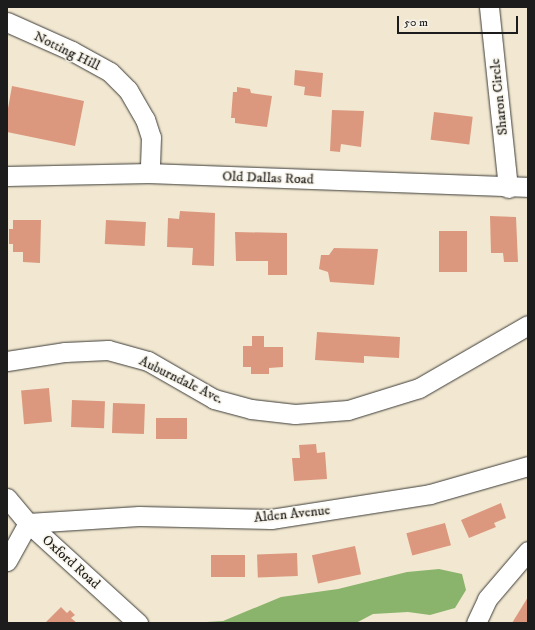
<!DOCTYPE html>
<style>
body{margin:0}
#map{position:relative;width:535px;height:630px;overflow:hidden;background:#f2e8d1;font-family:"IM FELL DW Pica",serif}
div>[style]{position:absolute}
.forest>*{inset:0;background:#8ab46c}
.building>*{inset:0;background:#db987e;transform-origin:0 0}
.roads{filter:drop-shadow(0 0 1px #3c3b37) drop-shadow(0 0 1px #3c3b37)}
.minor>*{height:19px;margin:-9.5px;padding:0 9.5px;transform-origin:9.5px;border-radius:9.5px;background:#fff}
span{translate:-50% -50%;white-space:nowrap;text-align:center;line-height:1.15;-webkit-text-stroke:3px #f7f3e8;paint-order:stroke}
.street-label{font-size:14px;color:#1c1c1c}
.frame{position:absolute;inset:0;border:8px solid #1c1c1c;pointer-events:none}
.scale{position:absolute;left:397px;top:16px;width:121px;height:18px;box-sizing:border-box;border:2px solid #1c1c1c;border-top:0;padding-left:5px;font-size:12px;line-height:14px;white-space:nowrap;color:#1c1c1c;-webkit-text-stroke:3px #f7f3e8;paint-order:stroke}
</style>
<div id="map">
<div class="forest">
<i style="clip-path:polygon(439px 569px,462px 574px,466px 590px,455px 608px,430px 615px,408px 612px,373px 614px,356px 623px,189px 623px,223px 621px,281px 597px,338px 589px,407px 572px)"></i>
</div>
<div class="building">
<i style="clip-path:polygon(295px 70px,323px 73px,321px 97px,304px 95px,305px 87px,294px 85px)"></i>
<i style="clip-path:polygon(12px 86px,84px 101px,75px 146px,7px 132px,7px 114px)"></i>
<i style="clip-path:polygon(237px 87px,250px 89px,251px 93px,272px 96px,267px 127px,235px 123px,235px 118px,231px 118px,233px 92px,237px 92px)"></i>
<i style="clip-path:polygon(332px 110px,364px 111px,361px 147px,341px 144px,340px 152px,330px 151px)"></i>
<i style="left:434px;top:112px;width:39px;height:28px;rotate:7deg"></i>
<i style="clip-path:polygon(180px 211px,215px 213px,214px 266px,192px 265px,193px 248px,167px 247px,168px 218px,179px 219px)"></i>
<i style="clip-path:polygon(490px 216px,516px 217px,518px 262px,504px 262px,503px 253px,491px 253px)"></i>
<i style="clip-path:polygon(13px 220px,41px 220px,40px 263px,23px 262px,23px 252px,13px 252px,13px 244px,9px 244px,9px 229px,13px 229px)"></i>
<i style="left:106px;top:220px;width:40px;height:24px;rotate:3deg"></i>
<i style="left:439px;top:231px;width:28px;height:41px"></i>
<i style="clip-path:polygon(235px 232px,287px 233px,287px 275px,268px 275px,268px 261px,236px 261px)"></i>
<i style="clip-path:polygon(334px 248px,378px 249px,374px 285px,330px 282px,328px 272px,319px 269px,321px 255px,329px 255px)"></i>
<i style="clip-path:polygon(317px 332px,400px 337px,399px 358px,364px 356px,364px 363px,315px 360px)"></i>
<i style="clip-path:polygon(252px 336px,264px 336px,264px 347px,283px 347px,283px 367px,269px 368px,269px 374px,251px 374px,251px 367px,243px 367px,243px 346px,252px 346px)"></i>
<i style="left:49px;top:388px;width:34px;height:28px;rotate:85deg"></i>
<i style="left:72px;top:400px;width:33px;height:27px;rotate:2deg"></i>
<i style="left:113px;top:403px;width:32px;height:30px;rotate:2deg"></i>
<i style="left:156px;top:418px;width:31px;height:21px"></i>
<i style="clip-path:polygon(316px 444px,317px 453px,325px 452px,327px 479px,294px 481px,292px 458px,300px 458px,299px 445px)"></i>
<i style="clip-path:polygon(501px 503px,506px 518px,494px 523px,496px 527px,469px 538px,461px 520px)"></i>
<i style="left:445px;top:523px;width:23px;height:40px;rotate:75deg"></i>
<i style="left:355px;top:546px;width:29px;height:44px;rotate:78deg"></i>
<i style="left:297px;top:553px;width:23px;height:40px;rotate:88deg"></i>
<i style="left:211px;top:555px;width:34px;height:22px"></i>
<i style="clip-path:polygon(528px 597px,528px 623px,512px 623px)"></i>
<i style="clip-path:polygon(61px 607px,67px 613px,70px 610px,75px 615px,71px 618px,77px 623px,45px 623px)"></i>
</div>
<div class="roads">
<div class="minor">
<i style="left:489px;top:7px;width:182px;rotate:84deg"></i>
<i style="left:7px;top:22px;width:71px;rotate:24deg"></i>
<i style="left:72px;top:51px;width:43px;rotate:28.9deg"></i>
<i style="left:110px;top:72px;width:25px;rotate:45deg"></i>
<i style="left:128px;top:90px;width:34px;rotate:60deg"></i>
<i style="left:145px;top:119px;width:19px;rotate:72deg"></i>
<i style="left:151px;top:137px;width:36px;rotate:92deg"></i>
<i style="left:7px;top:176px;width:143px;rotate:-1.2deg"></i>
<i style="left:150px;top:173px;width:378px;rotate:2.1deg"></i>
<i style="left:7px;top:361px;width:59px;rotate:-8.8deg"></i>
<i style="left:65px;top:352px;width:43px;rotate:-2.7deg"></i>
<i style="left:108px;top:350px;width:41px;rotate:15.4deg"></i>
<i style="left:148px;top:361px;width:76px;rotate:29.9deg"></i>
<i style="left:214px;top:399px;width:38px;rotate:15deg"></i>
<i style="left:251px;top:409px;width:44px;rotate:6.5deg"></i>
<i style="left:295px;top:414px;width:53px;rotate:-4.3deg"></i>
<i style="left:348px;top:410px;width:74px;rotate:-17.2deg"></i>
<i style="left:419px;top:388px;width:126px;rotate:-30deg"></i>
<i style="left:7px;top:498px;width:33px;rotate:50deg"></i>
<i style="left:28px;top:523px;width:149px;rotate:42.3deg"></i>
<i style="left:28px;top:523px;width:111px;rotate:-3.6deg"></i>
<i style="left:139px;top:516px;width:132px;rotate:1.3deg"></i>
<i style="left:271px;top:519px;width:161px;rotate:-8.9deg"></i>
<i style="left:430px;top:494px;width:102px;rotate:-15.9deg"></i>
<i style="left:7px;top:561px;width:43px;rotate:-61.1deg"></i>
<i style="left:476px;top:623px;width:26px;rotate:-65deg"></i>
<i style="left:487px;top:599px;width:63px;rotate:-49.5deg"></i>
</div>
</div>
<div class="street-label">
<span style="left:67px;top:51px;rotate:26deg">Notting Hill</span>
<span style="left:499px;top:97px;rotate:-96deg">Sharon Circle</span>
<span style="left:268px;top:178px;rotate:2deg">Old Dallas Road</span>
<span style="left:181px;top:380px;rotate:26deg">Auburndale Ave.</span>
<span style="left:292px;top:514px;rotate:-6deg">Alden Avenue</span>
<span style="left:71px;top:562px;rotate:42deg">Oxford Road</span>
</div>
<div class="frame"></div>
<div class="scale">50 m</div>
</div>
